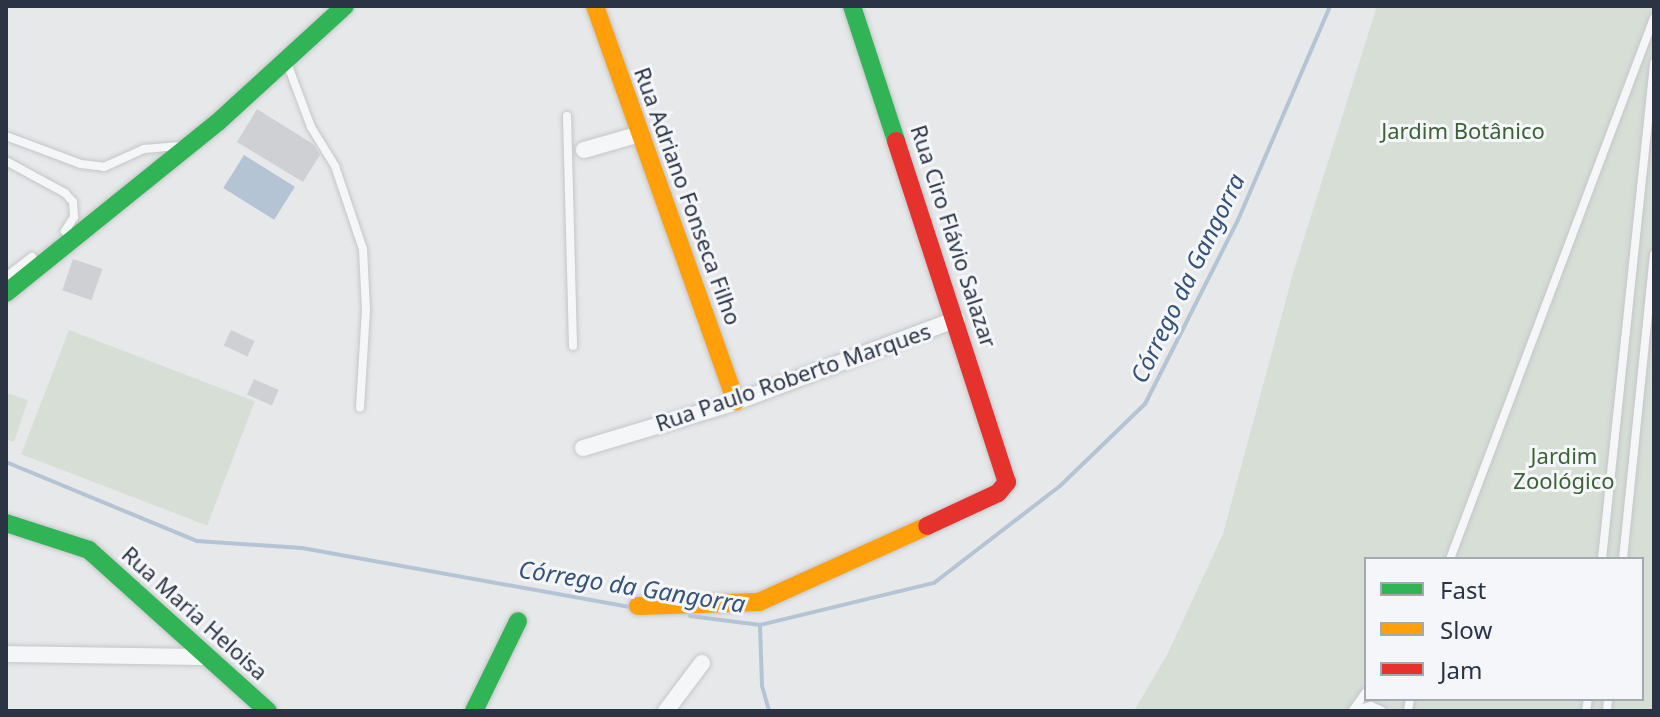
<!DOCTYPE html>
<meta charset="utf-8">
<style>
body{margin:0}
#map{position:relative;width:1660px;height:717px;overflow:hidden;background:#e6e8ea;font-family:"Noto Sans",sans-serif}
div>[style]{position:absolute}
.green>*{inset:0;background:#d6ded6;transform-origin:0 0}
.water>*{inset:0;background:#b4c4d5;transform-origin:0 0}
.stream>*{height:4px;margin:-2px;padding:0 2px;transform-origin:2px;border-radius:2px;background:#b4c4d5}
.building>*{inset:0;background:#ced0d3;transform-origin:0 0}
.roads{filter:drop-shadow(0 0 2px #c4c6c8) drop-shadow(0 0 2px #c4c6c8)}
.lane>*{height:8px;margin:-4px;padding:0 4px;transform-origin:4px;border-radius:4px;background:#f5f6f7}
.street>*{height:16px;margin:-8px;padding:0 8px;transform-origin:8px;border-radius:8px;background:#f5f6f7}
.fast>*{height:18px;margin:-9px;padding:0 9px;transform-origin:9px;border-radius:9px;background:#30b455}
.slow>*{height:18px;margin:-9px;padding:0 9px;transform-origin:9px;border-radius:9px;background:#ff9f0a}
.jam>*{height:18px;margin:-9px;padding:0 9px;transform-origin:9px;border-radius:9px;background:#e5322d}
span{translate:-50% -50%;white-space:nowrap;text-align:center;line-height:1.15;-webkit-text-stroke:6px #f4f6f9;paint-order:stroke}
.park-label{font-size:22px;color:#3f6138}
.street-label{font-size:22px;color:#2b3445}
.water-label{font-size:24px;color:#34527a;font-style:italic}
.frame{position:absolute;inset:0;border:8px solid #2b3445;pointer-events:none}
.legend{position:absolute;left:1364px;top:557px;width:280px;height:144px;box-sizing:border-box;background:#f4f6f9;border:2px solid #a4a8b1;margin:0;padding:10px 14px;list-style:none;font-size:24px;color:#2b3445}
.legend li{display:flex;align-items:center;gap:16px;height:40px}
.legend b{width:40px;border:2px solid #a4a8b1}
</style>
<div id="map">
<div class="green">
<i style="clip-path:polygon(evenodd,1377px 6px,1654px 6px,1654px 711px,1134px 711px,1168px 653px,1223px 534px,1294px 270px,1377px 6px,1366px 559px,1642px 559px,1642px 699px,1366px 699px,1366px 559px)"></i>
<i style="left:69px;top:330px;width:199px;height:133px;rotate:21deg"></i>
<i style="clip-path:polygon(6px 393px,28px 400px,14px 442px,6px 439px)"></i>
</div>
<div class="water">
<i style="left:244px;top:155px;width:60px;height:39px;rotate:32deg"></i>
</div>
<div class="stream">
<i style="left:6px;top:462px;width:207px;rotate:22.5deg"></i>
<i style="left:197px;top:541px;width:105px;rotate:3.8deg"></i>
<i style="left:302px;top:548px;width:333px;rotate:10.2deg"></i>
<i style="left:690px;top:616px;width:71px;rotate:7.3deg"></i>
<i style="left:760px;top:625px;width:179px;rotate:-13.6deg"></i>
<i style="left:934px;top:583px;width:159px;rotate:-37.6deg"></i>
<i style="left:1060px;top:486px;width:118px;rotate:-44deg"></i>
<i style="left:1145px;top:404px;width:206px;rotate:-63.2deg"></i>
<i style="left:1238px;top:220px;width:233px;rotate:-66.7deg"></i>
<i style="left:760px;top:625px;width:61px;rotate:88.1deg"></i>
<i style="left:762px;top:686px;width:26px;rotate:74deg"></i>
</div>
<div class="building">
<i style="clip-path:polygon(257px 109px,313px 144px,320px 155px,303px 182px,237px 142px)"></i>
<i style="left:73px;top:259px;width:31px;height:33px;rotate:19deg"></i>
<i style="left:231px;top:330px;width:26px;height:17px;rotate:25deg"></i>
<i style="left:254px;top:379px;width:27px;height:17px;rotate:24deg"></i>
</div>
<div class="roads">
<div class="lane">
<i style="left:287px;top:63px;width:68px;rotate:69.4deg"></i>
<i style="left:311px;top:127px;width:46px;rotate:58.4deg"></i>
<i style="left:335px;top:166px;width:88px;rotate:71.4deg"></i>
<i style="left:363px;top:249px;width:61px;rotate:87.2deg"></i>
<i style="left:366px;top:310px;width:98px;rotate:93.5deg"></i>
<i style="left:567px;top:116px;width:230px;rotate:88.5deg"></i>
<i style="left:6px;top:136px;width:80px;rotate:20.5deg"></i>
<i style="left:81px;top:164px;width:23px;rotate:7deg"></i>
<i style="left:104px;top:167px;width:44px;rotate:-24.2deg"></i>
<i style="left:144px;top:149px;width:36px;rotate:-5deg"></i>
<i style="left:6px;top:161px;width:67px;rotate:28.5deg"></i>
<i style="left:65px;top:193px;width:12px;rotate:48deg"></i>
<i style="left:73px;top:202px;width:15px;rotate:86deg"></i>
<i style="left:74px;top:217px;width:17px;rotate:123deg"></i>
<i style="left:6px;top:277px;width:33px;rotate:-38deg"></i>
<i style="left:1450px;top:559px;width:578px;rotate:-69.34deg"></i>
<i style="left:1602px;top:559px;width:499px;rotate:-84deg"></i>
<i style="left:1623px;top:559px;width:306px;rotate:-84.2deg"></i>
<i style="left:1353px;top:710px;width:22px;rotate:-54deg"></i>
<i style="left:1354px;top:710px;width:17px;rotate:-13deg"></i>
<i style="left:1371px;top:706px;width:12px;rotate:24deg"></i>
<i style="left:1408px;top:711px;width:12px;rotate:-81deg"></i>
<i style="left:1586px;top:711px;width:12px;rotate:-81deg"></i>
<i style="left:1607px;top:711px;width:12px;rotate:-85deg"></i>
</div>
<div class="street">
<i style="left:584px;top:150px;width:58px;rotate:-15.9deg"></i>
<i style="left:583px;top:448px;width:160px;rotate:-16.7deg"></i>
<i style="left:736px;top:402px;width:236px;rotate:-20.6deg"></i>
<i style="left:6px;top:654px;width:201px;rotate:0.9deg"></i>
<i style="left:666px;top:711px;width:60px;rotate:-53.1deg"></i>
</div>
<div class="fast">
<i style="left:852px;top:6px;width:142px;rotate:71.9deg"></i>
<i style="left:6px;top:293px;width:272px;rotate:-38.9deg"></i>
<i style="left:218px;top:122px;width:172px;rotate:-42.4deg"></i>
<i style="left:6px;top:523px;width:87px;rotate:18deg"></i>
<i style="left:89px;top:550px;width:241px;rotate:42deg"></i>
<i style="left:474px;top:711px;width:100px;rotate:-63.9deg"></i>
</div>
<div class="slow">
<i style="left:595px;top:6px;width:420px;rotate:70.4deg"></i>
<i style="left:638px;top:606px;width:121px;rotate:-1.9deg"></i>
<i style="left:759px;top:602px;width:184px;rotate:-24.3deg"></i>
</div>
<div class="jam">
<i style="left:896px;top:141px;width:359px;rotate:72deg"></i>
<i style="left:1007px;top:482px;width:14px;rotate:129deg"></i>
<i style="left:998px;top:493px;width:78px;rotate:155.1deg"></i>
</div>
</div>
<div class="park-label">
<span style="left:1463px;top:131px">Jardim Botânico</span>
<span style="left:1564px;top:468px">Jardim<br>Zoológico</span>
</div>
<div class="street-label">
<span style="left:688px;top:196px;rotate:70deg">Rua Adriano Fonseca Filho</span>
<span style="left:954px;top:236px;rotate:72deg">Rua Ciro Flávio Salazar</span>
<span style="left:793px;top:377px;rotate:-19deg">Rua Paulo Roberto Marques</span>
<span style="left:195px;top:613px;rotate:42deg">Rua Maria Heloisa</span>
</div>
<div class="water-label">
<span style="left:1187px;top:278px;rotate:-64deg">Córrego da Gangorra</span>
<span style="left:632px;top:586px;rotate:9deg">Córrego da Gangorra</span>
</div>
<div class="frame"></div>
<ul class="legend">
<li><b style="height:10px;background:#30b455"></b>Fast</li>
<li><b style="height:10px;background:#ff9f0a"></b>Slow</li>
<li><b style="height:10px;background:#e5322d"></b>Jam</li>
</ul>
</div>
